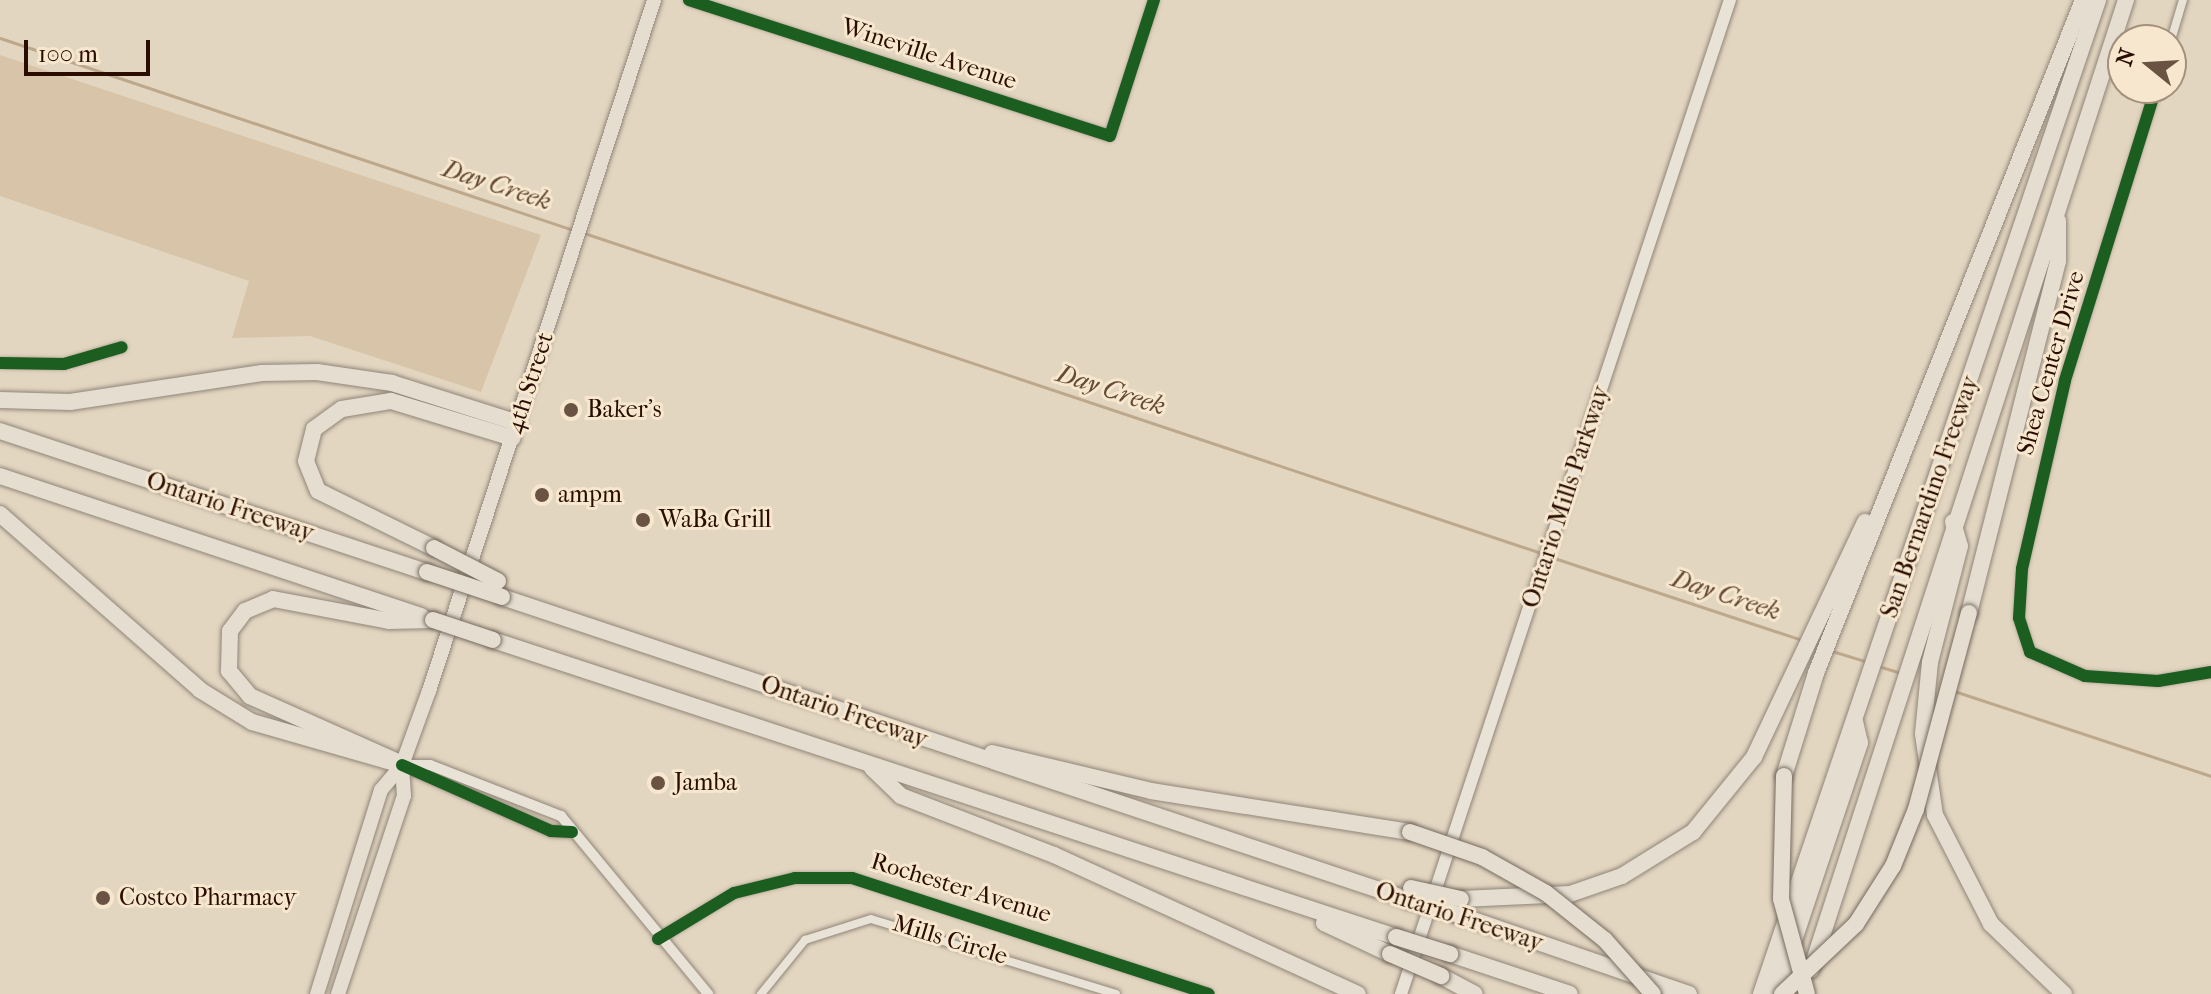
<!DOCTYPE html>
<style>
body{margin:0}
#map{position:relative;width:2211px;height:994px;overflow:hidden;background:#e3d6c1;font-family:"IM FELL French Canon",serif}
div>[style]{position:absolute}
.green>*{inset:0;background:#d8c5a9}
.stream>*{height:3px;margin:-1.5px;padding:0 1.5px;transform-origin:1.5px;border-radius:1.5px;background:#bda88c}
.roads{filter:drop-shadow(0 0 2px #908578) drop-shadow(0 0 2px #908578)}
.minor>*{height:8px;margin:-4px;padding:0 4px;transform-origin:4px;border-radius:4px;background:#e8e2d7}
.tertiary>*{height:10px;margin:-5px;padding:0 5px;transform-origin:5px;border-radius:5px;background:#e8e2d7}
.secondary>*{height:12px;margin:-6px;padding:0 6px;transform-origin:6px;border-radius:6px;background:#e8e2d7}
.primary>*{height:14px;margin:-7px;padding:0 7px;transform-origin:7px;border-radius:7px;background:#e4ddd0}
.motorway>*{height:16px;margin:-8px;padding:0 8px;transform-origin:8px;border-radius:8px;background:#e4ddd0}
.bridges{filter:drop-shadow(0 0 2px #766a5f) drop-shadow(0 0 2px #766a5f)}
.motorway-bridge>*{height:16px;margin:-8px;padding:0 8px;transform-origin:8px;border-radius:8px;background:#e4ddd0}
.cycleway>*{height:12px;margin:-6px;padding:0 6px;transform-origin:6px;border-radius:6px;background:#1b5e20}
.dots>*{width:22px;height:22px;translate:-50% -50%;box-sizing:border-box;border:4px solid #f6e7ce;border-radius:50%}
span{translate:-50% -50%;white-space:nowrap;text-align:center;line-height:1.15;-webkit-text-stroke:6px #f6e7ce;paint-order:stroke}
.street-label{font-size:24px;color:#2a0d00}
.poi-label{font-size:24px;color:#2a0d00}
.left{translate:0 -50%;text-align:left}
.water-label{font-size:26px;color:#654a35;font-style:italic}
.north{position:absolute;left:2107px;top:24px;width:80px;height:80px;box-sizing:border-box;background:#f6e7ce;border:2px solid #a4907c;border-radius:50%;rotate:288deg;font-size:22px;font-weight:700;line-height:32px;text-align:center;color:#2a0d00}
.north::after{content:'';display:block;margin:auto;width:28px;height:36px;background:#6b5344;clip-path:polygon(50% 0,100% 100%,50% 72%,0 100%)}
.scale{position:absolute;left:24px;top:40px;width:126px;height:36px;box-sizing:border-box;border:4px solid #2a0d00;border-top:0;padding-left:10px;font-size:24px;line-height:28px;white-space:nowrap;color:#2a0d00;-webkit-text-stroke:6px #f6e7ce;paint-order:stroke}
</style>
<div id="map">
<div class="green">
<i style="clip-path:polygon(0 55px,541px 235px,481px 392px,310px 336px,232px 338px,249px 281px,0 196px)"></i>
</div>
<div class="stream">
<i style="left:0;top:38px;width:604px;rotate:18.52deg"></i>
<i style="left:584px;top:233px;width:1012px;rotate:18.49deg"></i>
<i style="left:1551px;top:557px;width:264px;rotate:18.3deg"></i>
<i style="left:1832px;top:651px;width:37px;rotate:17deg"></i>
<i style="left:1878px;top:666px;width:24px;rotate:17deg"></i>
<i style="left:1954px;top:691px;width:271px;rotate:18.3deg"></i>
</div>
<div class="roads">
<div class="minor">
<i style="left:689px;top:0;width:442px;rotate:17.9deg"></i>
<i style="left:1110px;top:136px;width:143px;rotate:-72.1deg"></i>
<i style="left:2171px;top:40px;width:42px;rotate:-73.3deg"></i>
<i style="left:2156px;top:88px;width:307px;rotate:107.3deg"></i>
<i style="left:2065px;top:381px;width:193px;rotate:102.9deg"></i>
<i style="left:2022px;top:569px;width:49px;rotate:93.5deg"></i>
<i style="left:2019px;top:618px;width:36px;rotate:72deg"></i>
<i style="left:2030px;top:652px;width:60px;rotate:23.6deg"></i>
<i style="left:2085px;top:676px;width:73px;rotate:3.9deg"></i>
<i style="left:2158px;top:681px;width:54px;rotate:-9.6deg"></i>
<i style="left:0;top:363px;width:64px;rotate:0.9deg"></i>
<i style="left:64px;top:364px;width:60px;rotate:-16.3deg"></i>
<i style="left:658px;top:939px;width:89px;rotate:-31.2deg"></i>
<i style="left:734px;top:893px;width:63px;rotate:-13.8deg"></i>
<i style="left:795px;top:878px;width:57px"></i>
<i style="left:852px;top:878px;width:375px;rotate:18deg"></i>
<i style="left:761px;top:994px;width:70px;rotate:-50.8deg"></i>
<i style="left:805px;top:940px;width:69px;rotate:-17.7deg"></i>
<i style="left:871px;top:919px;width:256px;rotate:17deg"></i>
</div>
<div class="tertiary">
<i style="left:402px;top:765px;width:28px"></i>
<i style="left:430px;top:765px;width:141px;rotate:21.3deg"></i>
<i style="left:561px;top:816px;width:231px;rotate:50.4deg"></i>
<i style="left:402px;top:765px;width:163px;rotate:23.9deg"></i>
<i style="left:551px;top:831px;width:21px;rotate:3deg"></i>
</div>
<div class="secondary">
<i style="left:1401px;top:994px;width:1047px;rotate:-71.69deg"></i>
</div>
<div class="primary">
<i style="left:317px;top:994px;width:214px;rotate:-72.6deg"></i>
<i style="left:381px;top:790px;width:33px;rotate:-50deg"></i>
<i style="left:402px;top:765px;width:79px;rotate:-70deg"></i>
<i style="left:429px;top:691px;width:727px;rotate:-71.96deg"></i>
<i style="left:338px;top:994px;width:209px;rotate:-71.6deg"></i>
<i style="left:404px;top:796px;width:31px;rotate:-94deg"></i>
</div>
<div class="motorway">
<i style="left:0;top:400px;width:70px;rotate:1.6deg"></i>
<i style="left:70px;top:402px;width:194px;rotate:-8.6deg"></i>
<i style="left:262px;top:373px;width:55px;rotate:-1deg"></i>
<i style="left:317px;top:372px;width:76px;rotate:8.3deg"></i>
<i style="left:392px;top:383px;width:132px;rotate:17.6deg"></i>
<i style="left:0;top:431px;width:450px;rotate:18.3deg"></i>
<i style="left:0;top:476px;width:444px;rotate:18.4deg"></i>
<i style="left:0;top:514px;width:266px;rotate:41.3deg"></i>
<i style="left:200px;top:690px;width:61px;rotate:31.6deg"></i>
<i style="left:252px;top:722px;width:156px;rotate:16deg"></i>
<i style="left:1953px;top:522px;width:25px;rotate:74deg"></i>
<i style="left:1960px;top:546px;width:120px;rotate:104.5deg"></i>
<i style="left:1930px;top:662px;width:72px;rotate:95.6deg"></i>
<i style="left:1923px;top:734px;width:82px;rotate:81.6deg"></i>
<i style="left:1935px;top:815px;width:123px;rotate:62.8deg"></i>
<i style="left:1991px;top:924px;width:101px;rotate:43.8deg"></i>
<i style="left:434px;top:548px;width:129px;rotate:-153.8deg"></i>
<i style="left:318px;top:491px;width:32px;rotate:-112deg"></i>
<i style="left:306px;top:461px;width:33px;rotate:-76deg"></i>
<i style="left:314px;top:429px;width:34px;rotate:-36deg"></i>
<i style="left:342px;top:409px;width:50px;rotate:-9.3deg"></i>
<i style="left:391px;top:401px;width:127px;rotate:16.9deg"></i>
<i style="left:502px;top:597px;width:956px;rotate:18.47deg"></i>
<i style="left:1969px;top:613px;width:363px;rotate:-75.8deg"></i>
<i style="left:2058px;top:261px;width:40px;rotate:-90deg"></i>
<i style="left:493px;top:640px;width:951px;rotate:18.21deg"></i>
<i style="left:992px;top:753px;width:163px;rotate:13.4deg"></i>
<i style="left:1151px;top:791px;width:262px;rotate:9deg"></i>
<i style="left:398px;top:762px;width:162px;rotate:-156deg"></i>
<i style="left:250px;top:696px;width:33px;rotate:-130deg"></i>
<i style="left:229px;top:671px;width:40px;rotate:-88.6deg"></i>
<i style="left:230px;top:631px;width:25px;rotate:-53deg"></i>
<i style="left:245px;top:611px;width:30px;rotate:-23deg"></i>
<i style="left:273px;top:599px;width:118px;rotate:10.7deg"></i>
<i style="left:389px;top:621px;width:44px;rotate:-1.3deg"></i>
<i style="left:872px;top:768px;width:40px;rotate:44deg"></i>
<i style="left:901px;top:796px;width:164px;rotate:21.1deg"></i>
<i style="left:1054px;top:855px;width:334px;rotate:24.6deg"></i>
<i style="left:1784px;top:776px;width:108px;rotate:-72.7deg"></i>
<i style="left:1816px;top:673px;width:724px;rotate:-68.36deg"></i>
<i style="left:1461px;top:899px;width:109px;rotate:-2.6deg"></i>
<i style="left:1570px;top:894px;width:55px;rotate:-19.1deg"></i>
<i style="left:1622px;top:876px;width:84px;rotate:-31.8deg"></i>
<i style="left:1693px;top:832px;width:97px;rotate:-50.9deg"></i>
<i style="left:1754px;top:757px;width:260px;rotate:-64.7deg"></i>
<i style="left:1462px;top:916px;width:240px;rotate:19deg"></i>
<i style="left:1324px;top:923px;width:73px;rotate:25.2deg"></i>
<i style="left:1450px;top:954px;width:126px;rotate:18.4deg"></i>
<i style="left:1811px;top:970px;width:1020px;rotate:-72.01deg"></i>
<i style="left:1441px;top:976px;width:38px;rotate:28deg"></i>
<i style="left:1761px;top:994px;width:1050px;rotate:-71.27deg"></i>
<i style="left:1776px;top:994px;width:265px;rotate:-71.5deg"></i>
<i style="left:1860px;top:743px;width:22px;rotate:-103deg"></i>
</div>
</div>
<div class="bridges">
<div class="motorway-bridge">
<i style="left:434px;top:548px;width:72px;rotate:27.3deg"></i>
<i style="left:427px;top:572px;width:79px;rotate:18.4deg"></i>
<i style="left:433px;top:620px;width:63px;rotate:18.4deg"></i>
<i style="left:1784px;top:776px;width:123px;rotate:91.4deg"></i>
<i style="left:1781px;top:899px;width:98px;rotate:74.7deg"></i>
<i style="left:1410px;top:832px;width:76px;rotate:19.1deg"></i>
<i style="left:1482px;top:857px;width:73px;rotate:29.4deg"></i>
<i style="left:1546px;top:893px;width:75px;rotate:38.5deg"></i>
<i style="left:1605px;top:940px;width:72px;rotate:48.4deg"></i>
<i style="left:1411px;top:888px;width:51px;rotate:12.4deg"></i>
<i style="left:1409px;top:900px;width:55px;rotate:16.8deg"></i>
<i style="left:1396px;top:937px;width:57px;rotate:17.5deg"></i>
<i style="left:1390px;top:954px;width:56px;rotate:23.3deg"></i>
<i style="left:1782px;top:994px;width:102px;rotate:-43.4deg"></i>
<i style="left:1856px;top:924px;width:69px;rotate:-57.5deg"></i>
<i style="left:1893px;top:866px;width:61px;rotate:-68deg"></i>
<i style="left:1916px;top:809px;width:203px;rotate:-74.9deg"></i>
</div>
</div>
<div class="cycleway">
<i style="left:689px;top:0;width:442px;rotate:17.9deg"></i>
<i style="left:1110px;top:136px;width:143px;rotate:-72.1deg"></i>
<i style="left:2156px;top:88px;width:307px;rotate:107.3deg"></i>
<i style="left:2065px;top:381px;width:193px;rotate:102.9deg"></i>
<i style="left:2022px;top:569px;width:49px;rotate:93.5deg"></i>
<i style="left:2019px;top:618px;width:36px;rotate:72deg"></i>
<i style="left:2030px;top:652px;width:60px;rotate:23.6deg"></i>
<i style="left:2085px;top:676px;width:73px;rotate:3.9deg"></i>
<i style="left:2158px;top:681px;width:54px;rotate:-9.6deg"></i>
<i style="left:0;top:363px;width:64px;rotate:0.9deg"></i>
<i style="left:64px;top:364px;width:60px;rotate:-16.3deg"></i>
<i style="left:402px;top:765px;width:163px;rotate:23.9deg"></i>
<i style="left:551px;top:831px;width:21px;rotate:3deg"></i>
<i style="left:658px;top:939px;width:89px;rotate:-31.2deg"></i>
<i style="left:734px;top:893px;width:63px;rotate:-13.8deg"></i>
<i style="left:795px;top:878px;width:57px"></i>
<i style="left:852px;top:878px;width:375px;rotate:18deg"></i>
</div>
<div class="dots">
<i style="left:571px;top:410px;background:#6b5344"></i>
<i style="left:542px;top:495px;background:#6b5344"></i>
<i style="left:643px;top:520px;background:#6b5344"></i>
<i style="left:658px;top:783px;background:#6b5344"></i>
<i style="left:103px;top:898px;background:#6b5344"></i>
</div>
<div class="street-label">
<span style="left:929px;top:54px;rotate:18deg">Wineville Avenue</span>
<span style="left:2051px;top:363px;rotate:-74deg">Shea Center Drive</span>
<span style="left:530px;top:383px;rotate:-72deg">4th Street</span>
<span style="left:1566px;top:497px;rotate:-72deg">Ontario Mills Parkway</span>
<span style="left:1930px;top:497px;rotate:-71deg">San Bernardino Freeway</span>
<span style="left:230px;top:507px;rotate:18deg">Ontario Freeway</span>
<span style="left:844px;top:712px;rotate:19deg">Ontario Freeway</span>
<span style="left:961px;top:888px;rotate:17deg">Rochester Avenue</span>
<span style="left:1459px;top:917px;rotate:18deg">Ontario Freeway</span>
<span style="left:950px;top:940px;rotate:17deg">Mills Circle</span>
</div>
<div class="poi-label">
<span class="left" style="left:587px;top:410px">Baker's</span>
<span class="left" style="left:558px;top:495px">ampm</span>
<span class="left" style="left:659px;top:520px">WaBa Grill</span>
<span class="left" style="left:674px;top:783px">Jamba</span>
<span class="left" style="left:119px;top:898px">Costco Pharmacy</span>
</div>
<div class="water-label">
<span style="left:497px;top:185px;rotate:18deg">Day Creek</span>
<span style="left:1111px;top:390px;rotate:18deg">Day Creek</span>
<span style="left:1726px;top:595px;rotate:18deg">Day Creek</span>
</div>
<div class="north">N</div>
<div class="scale">100 m</div>
</div>
